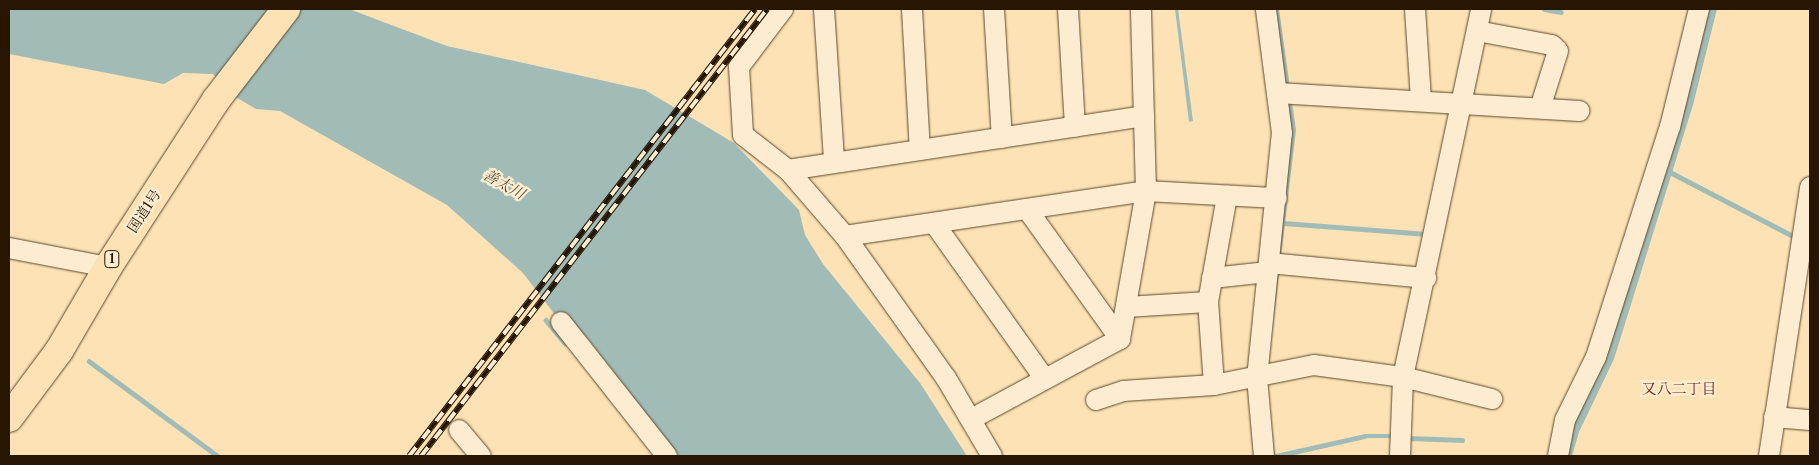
<!DOCTYPE html>
<meta charset="utf-8">
<style>
body{margin:0}
#map{position:relative;width:1819px;height:465px;overflow:hidden;background:#fce2b5;font-family:"Libre Caslon Text","Noto Serif JP",serif}
div>[style]{position:absolute}
.water>*{inset:0;background:#a1bcb6}
.stream>*{height:4.5px;margin:-2.25px;padding:0 2.25px;transform-origin:2.25px;border-radius:2.25px;background:#a1bcb6}
.roads{filter:drop-shadow(0 0 1px #5c482d) drop-shadow(0 0 1px #5c482d)}
.minor>*{height:20px;margin:-10px;padding:0 10px;transform-origin:10px;border-radius:10px;background:#fdeccf}
.highway>*{height:28px;margin:-14px;padding:0 14px;transform-origin:14px;border-radius:14px;background:#fce2b5}
.rail>*{height:5.5px;margin-top:-2.75px;transform-origin:0;background:repeating-linear-gradient(90deg,#fdeccf 0 11px,#271500 0 22px);box-sizing:border-box;border-block:1px solid #271500}
span{translate:-50% -50%;white-space:nowrap;text-align:center;line-height:1.15;-webkit-text-stroke:4.5px #fdeccf;paint-order:stroke}
.shield-label span{padding:1px 4px;background:#fdeccf;border:1px solid;border-radius:4px;-webkit-text-stroke-width:0}
.shield-label{font-size:12px;color:#271500;font-weight:700}
.street-label{font-size:14px;color:#271500}
.water-label{font-size:15px;color:#524f40;font-style:italic}
.neighbourhood-label{font-size:15px;color:#7a1f14}
.frame{position:absolute;inset:0;border:10px solid #271500;pointer-events:none}
</style>
<div id="map">
<div class="water">
<i style="clip-path:polygon(9px 9px,349px 9px,447px 46px,645px 90px,734px 143px,799px 210px,805px 235px,823px 264px,920px 383px,967px 456px,679px 456px,588px 339px,567px 319px,556px 316px,523px 273px,447px 205px,280px 111px,256px 109px,234px 96px,213px 74px,183px 73px,164px 84px,9px 54px)"></i>
<i style="clip-path:polygon(1175px 9px,1178px 9px,1193px 121px,1189px 122px)"></i>
<i style="clip-path:polygon(1273px 9px,1279px 9px,1296px 130px,1266px 383px,1275px 456px,1271px 456px,1261px 383px,1289px 148px)"></i>
<i style="clip-path:polygon(1706px 9px,1717px 9px,1693px 105px,1614px 359px,1579px 432px,1572px 456px,1563px 456px)"></i>
</div>
<div class="stream">
<i style="left:1544px;top:9px;width:17px;rotate:10deg"></i>
<i style="left:1670px;top:172px;width:141px;rotate:27.5deg"></i>
<i style="left:1284px;top:223px;width:143px;rotate:4.4deg"></i>
<i style="left:546px;top:320px;width:30px;rotate:50deg"></i>
<i style="left:89px;top:361px;width:160px;rotate:36.4deg"></i>
<i style="left:1409px;top:438px;width:53px;rotate:2.2deg"></i>
<i style="left:1276px;top:456px;width:91px;rotate:-12.7deg"></i>
<i style="left:1365px;top:436px;width:29px"></i>
</div>
<div class="roads">
<div class="minor">
<i style="left:783px;top:9px;width:73px;rotate:127.2deg"></i>
<i style="left:739px;top:67px;width:68px;rotate:86.6deg"></i>
<i style="left:743px;top:135px;width:57px;rotate:37.9deg"></i>
<i style="left:788px;top:170px;width:87px;rotate:49.2deg"></i>
<i style="left:845px;top:236px;width:174px;rotate:54.6deg"></i>
<i style="left:946px;top:378px;width:91px;rotate:59.5deg"></i>
<i style="left:824px;top:9px;width:152px;rotate:86.2deg"></i>
<i style="left:912px;top:9px;width:141px;rotate:86.8deg"></i>
<i style="left:994px;top:9px;width:129px;rotate:86.5deg"></i>
<i style="left:1068px;top:9px;width:118px;rotate:86.6deg"></i>
<i style="left:1415px;top:9px;width:91px;rotate:86.2deg"></i>
<i style="left:1477px;top:31px;width:76px;rotate:10.6deg"></i>
<i style="left:1552px;top:45px;width:8px;rotate:45deg"></i>
<i style="left:1558px;top:51px;width:60px;rotate:107.5deg"></i>
<i style="left:1277px;top:93px;width:303px;rotate:3.4deg"></i>
<i style="left:788px;top:170px;width:360px;rotate:-8.6deg"></i>
<i style="left:1027px;top:209px;width:160px;rotate:54.4deg"></i>
<i style="left:934px;top:223px;width:191px;rotate:54.6deg"></i>
<i style="left:845px;top:236px;width:304px;rotate:-8.5deg"></i>
<i style="left:1146px;top:191px;width:131px;rotate:3.1deg"></i>
<i style="left:9px;top:248px;width:101px;rotate:10.9deg"></i>
<i style="left:1269px;top:263px;width:158px;rotate:5.5deg"></i>
<i style="left:1212px;top:278px;width:56px;rotate:-6.1deg"></i>
<i style="left:1126px;top:307px;width:82px;rotate:-3.5deg"></i>
<i style="left:561px;top:322px;width:171px;rotate:51.7deg"></i>
<i style="left:1214px;top:385px;width:83px;rotate:-94.1deg"></i>
<i style="left:1208px;top:302px;width:108px;rotate:-79.8deg"></i>
<i style="left:1096px;top:400px;width:28px;rotate:-18deg"></i>
<i style="left:1123px;top:391px;width:91px;rotate:-3.8deg"></i>
<i style="left:1214px;top:385px;width:102px;rotate:-11.3deg"></i>
<i style="left:1314px;top:365px;width:90px;rotate:7.7deg"></i>
<i style="left:1403px;top:377px;width:92px;rotate:13.9deg"></i>
<i style="left:1774px;top:417px;width:36px;rotate:5deg"></i>
<i style="left:973px;top:418px;width:167px;rotate:-28.3deg"></i>
<i style="left:1120px;top:339px;width:150px;rotate:-80deg"></i>
<i style="left:1146px;top:191px;width:182px;rotate:-91.6deg"></i>
<i style="left:459px;top:430px;width:34px;rotate:50deg"></i>
<i style="left:1264px;top:456px;width:78px;rotate:-95.1deg"></i>
<i style="left:1257px;top:378px;width:246px;rotate:-84.2deg"></i>
<i style="left:1282px;top:133px;width:125px;rotate:-97.4deg"></i>
<i style="left:1400px;top:456px;width:79px;rotate:-87.8deg"></i>
<i style="left:1403px;top:377px;width:376px;rotate:-78deg"></i>
<i style="left:1558px;top:456px;width:37px;rotate:-79deg"></i>
<i style="left:1565px;top:420px;width:70px;rotate:-63.8deg"></i>
<i style="left:1596px;top:357px;width:242px;rotate:-72.2deg"></i>
<i style="left:1670px;top:127px;width:122px;rotate:-76.2deg"></i>
<i style="left:1769px;top:456px;width:272px;rotate:-81.3deg"></i>
</div>
<div class="highway">
<i style="left:9px;top:418px;width:84px;rotate:-53.3deg"></i>
<i style="left:59px;top:351px;width:97px;rotate:-59.7deg"></i>
<i style="left:108px;top:267px;width:199px;rotate:-57.1deg"></i>
<i style="left:216px;top:100px;width:115px;rotate:-52.4deg"></i>
</div>
</div>
<div class="rail">
<i style="left:409px;top:456px;width:565px;rotate:-52.26deg"></i>
<i style="left:421px;top:456px;width:565px;rotate:-52.26deg"></i>
</div>
<div class="shield-label">
<span style="left:112px;top:259px">1</span>
</div>
<div class="street-label">
<span style="left:144px;top:211px;rotate:-57deg">国道1号</span>
</div>
<div class="water-label">
<span style="left:504px;top:184px;rotate:29deg">善太川</span>
</div>
<div class="neighbourhood-label">
<span style="left:1679px;top:389px">又八二丁目</span>
</div>
<div class="frame"></div>
</div>
